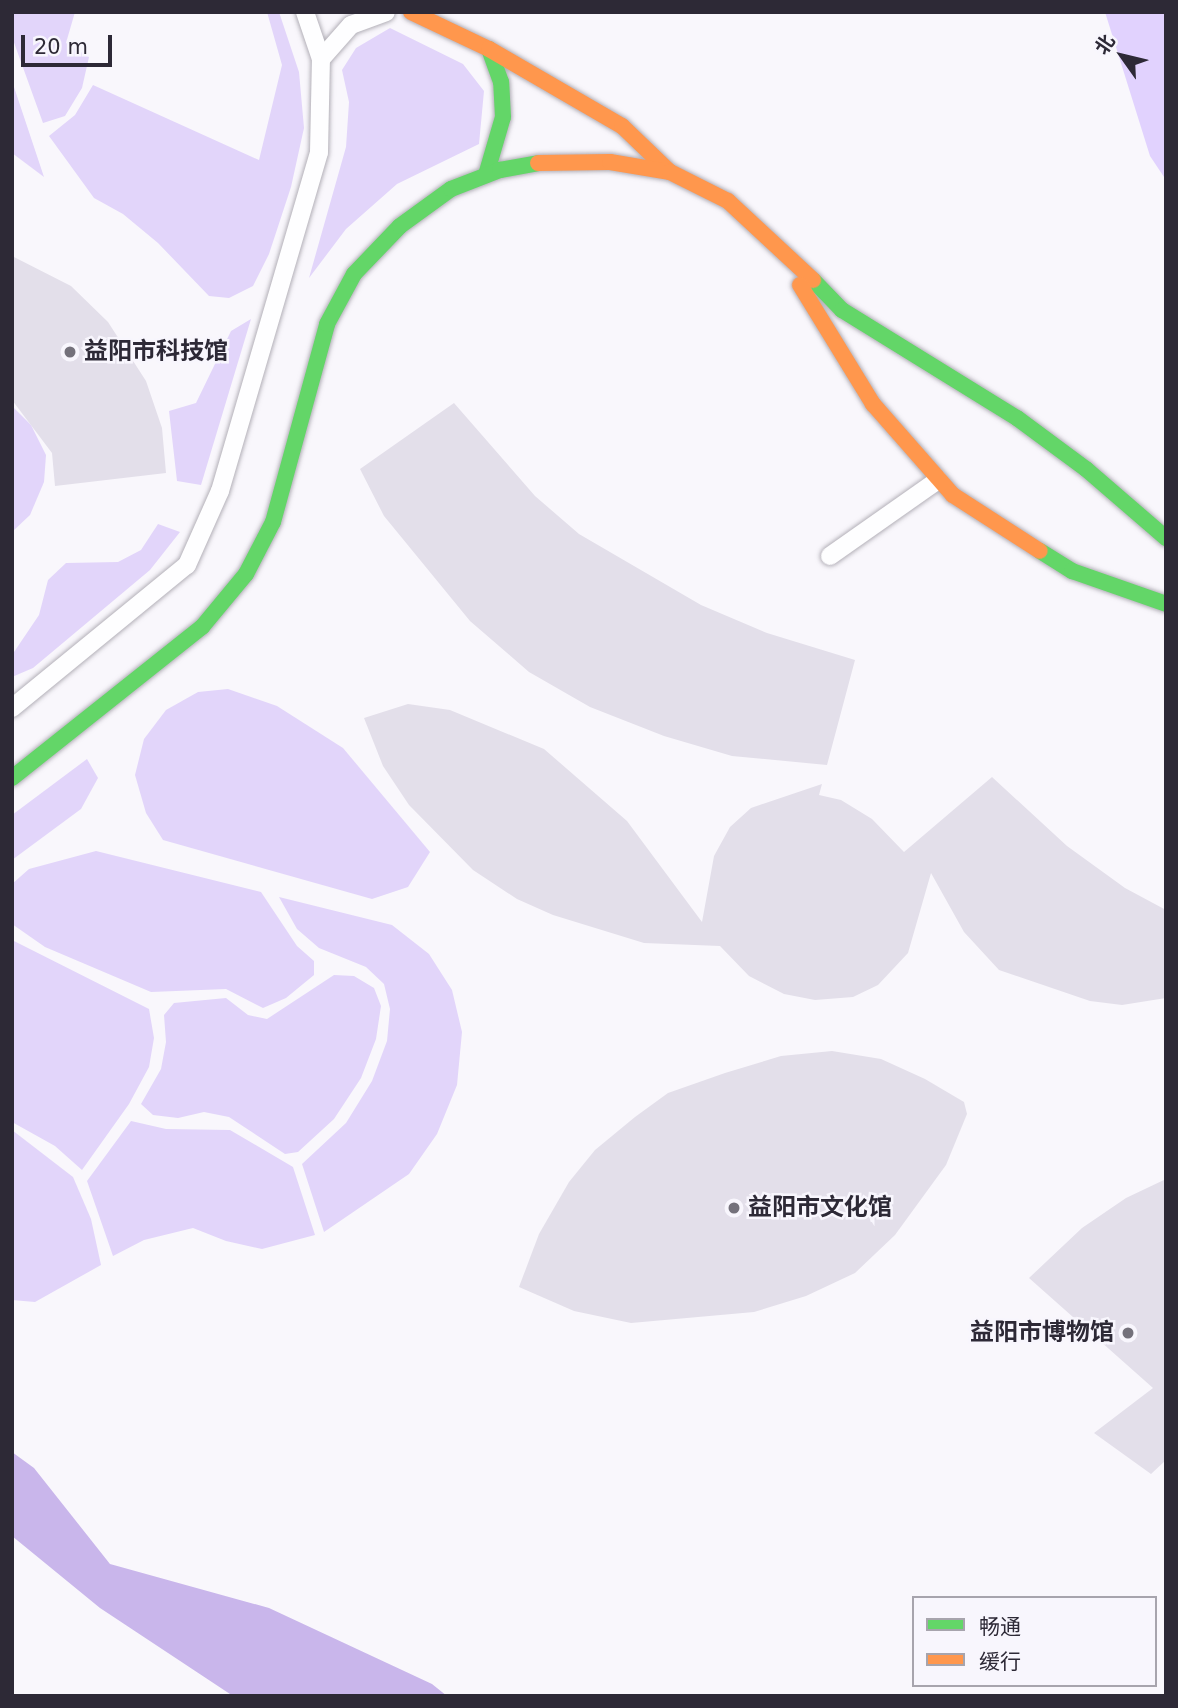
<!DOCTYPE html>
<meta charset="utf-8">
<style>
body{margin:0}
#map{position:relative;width:1178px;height:1708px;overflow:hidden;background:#f9f7fc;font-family:"DejaVu Sans","Noto Sans SC",sans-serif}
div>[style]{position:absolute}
.green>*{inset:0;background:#e2d5fa}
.forest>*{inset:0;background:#e1d2fe}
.water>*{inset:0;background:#c9b6eb}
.building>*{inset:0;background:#e3dfea}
.roads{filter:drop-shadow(0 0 2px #b3b0b8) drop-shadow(0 0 2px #b3b0b8)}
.lane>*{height:18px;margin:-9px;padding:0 9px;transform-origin:9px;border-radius:9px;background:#fefeff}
.fast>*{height:16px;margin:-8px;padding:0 8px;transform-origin:8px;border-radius:8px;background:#63d668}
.slow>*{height:16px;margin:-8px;padding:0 8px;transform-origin:8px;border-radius:8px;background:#ff974d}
.dots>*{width:19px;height:19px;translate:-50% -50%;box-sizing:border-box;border:4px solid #f8f6fd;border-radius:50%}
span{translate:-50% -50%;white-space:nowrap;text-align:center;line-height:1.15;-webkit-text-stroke:5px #f8f6fd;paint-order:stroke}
.poi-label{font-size:24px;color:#2d2936;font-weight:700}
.left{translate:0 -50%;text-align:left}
.right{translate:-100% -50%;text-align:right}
.frame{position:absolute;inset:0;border:14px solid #2d2936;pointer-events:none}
.legend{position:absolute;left:912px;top:1596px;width:245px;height:91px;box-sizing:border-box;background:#f8f6fd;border:2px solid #a7a4ad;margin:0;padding:9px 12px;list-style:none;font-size:21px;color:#2d2936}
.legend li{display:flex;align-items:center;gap:14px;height:35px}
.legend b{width:35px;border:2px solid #a7a4ad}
.north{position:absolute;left:1087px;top:21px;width:70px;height:70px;-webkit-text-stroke:5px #f8f6fd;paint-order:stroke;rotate:304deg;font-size:19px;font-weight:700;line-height:28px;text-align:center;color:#2d2936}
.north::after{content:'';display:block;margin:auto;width:24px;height:32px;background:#2d2936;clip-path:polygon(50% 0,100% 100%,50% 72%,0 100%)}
.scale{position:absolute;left:21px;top:35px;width:91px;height:32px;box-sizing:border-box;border:4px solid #2d2936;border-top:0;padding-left:9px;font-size:21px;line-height:24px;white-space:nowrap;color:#2d2936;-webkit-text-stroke:5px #f8f6fd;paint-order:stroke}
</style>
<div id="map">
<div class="green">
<i style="clip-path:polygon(12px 12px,75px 12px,66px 43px,89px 57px,82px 88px,65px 116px,43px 123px,12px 37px)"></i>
<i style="clip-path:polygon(267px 12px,279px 12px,299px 72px,304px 128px,291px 187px,269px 254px,253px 286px,229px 298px,209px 296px,158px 243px,123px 214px,94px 198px,49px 136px,75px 115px,93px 85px,259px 160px,282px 65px)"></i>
<i style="clip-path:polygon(390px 28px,463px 64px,484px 91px,479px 144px,397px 184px,346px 229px,309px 278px,346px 147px,349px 102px,342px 70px,356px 48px)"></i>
<i style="clip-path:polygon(12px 84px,14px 87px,44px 177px,12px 153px)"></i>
<i style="clip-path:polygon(251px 319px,201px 485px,177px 481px,169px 411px,196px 403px,231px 331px)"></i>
<i style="clip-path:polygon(12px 406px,31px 425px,46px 455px,44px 482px,30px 515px,12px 532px)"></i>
<i style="clip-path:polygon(158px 524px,180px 532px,150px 570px,33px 668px,12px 677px,12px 655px,39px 615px,48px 580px,66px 563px,118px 562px,141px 550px)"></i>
<i style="clip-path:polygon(228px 689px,277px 706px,343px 748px,430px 852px,408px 887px,372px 899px,163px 840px,146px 813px,135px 775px,144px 739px,166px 710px,198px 692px)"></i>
<i style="clip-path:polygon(87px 759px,98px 778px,81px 809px,12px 860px,12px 815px)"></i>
<i style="clip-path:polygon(96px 851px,261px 892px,297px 946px,314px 961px,314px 975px,286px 998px,263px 1008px,226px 989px,151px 992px,45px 947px,12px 924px,12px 884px,29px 869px)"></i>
<i style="clip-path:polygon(279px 897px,392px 925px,429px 954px,452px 990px,462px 1032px,457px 1085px,437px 1134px,409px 1174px,324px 1232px,302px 1164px,346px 1123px,372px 1081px,387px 1041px,390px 1009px,384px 984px,366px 967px,319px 948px,297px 929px)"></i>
<i style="clip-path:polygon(12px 940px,149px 1009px,154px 1038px,149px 1067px,129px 1104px,82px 1170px,55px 1146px,12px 1122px)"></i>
<i style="clip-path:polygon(334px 975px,354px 976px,374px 988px,381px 1006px,376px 1039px,361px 1078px,334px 1119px,298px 1152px,285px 1154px,229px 1117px,204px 1112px,178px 1118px,153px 1115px,141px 1104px,161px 1069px,166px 1042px,164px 1015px,174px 1003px,226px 998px,248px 1015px,267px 1019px)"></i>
<i style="clip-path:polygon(131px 1121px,166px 1129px,230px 1130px,293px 1167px,315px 1235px,262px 1249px,226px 1241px,193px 1228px,144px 1240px,113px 1256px,87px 1181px)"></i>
<i style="clip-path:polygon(12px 1130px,73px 1177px,91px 1219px,101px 1265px,35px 1302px,12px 1300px)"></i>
</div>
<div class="forest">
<i style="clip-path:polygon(1105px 12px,1166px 12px,1166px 180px,1150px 156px)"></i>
</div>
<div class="water">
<i style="clip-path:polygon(12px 1452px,34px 1468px,110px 1564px,269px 1608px,432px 1684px,447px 1696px,233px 1696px,100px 1608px,12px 1536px)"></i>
</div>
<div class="building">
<i style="clip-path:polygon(12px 256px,71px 286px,108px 322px,146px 381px,162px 428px,166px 473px,55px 486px,52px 453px,12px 400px)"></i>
<i style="clip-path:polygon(454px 403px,535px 496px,579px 534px,701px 605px,767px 633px,855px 660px,827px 765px,732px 756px,664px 736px,590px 707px,529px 672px,470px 621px,384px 516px,360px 469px)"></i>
<i style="clip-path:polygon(408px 704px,450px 710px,544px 749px,627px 821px,702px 922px,714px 856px,730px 827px,751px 808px,822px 784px,819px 795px,841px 800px,872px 819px,904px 852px,992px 777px,1067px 846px,1125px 888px,1166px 910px,1166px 998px,1122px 1005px,1090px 1001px,999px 970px,964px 932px,931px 873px,908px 953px,878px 985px,853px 997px,815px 1000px,784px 994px,749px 976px,720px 946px,644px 943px,553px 915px,517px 899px,473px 870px,409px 805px,383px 766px,364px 718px)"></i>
<i style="clip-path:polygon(832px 1051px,881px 1059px,925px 1079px,964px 1102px,967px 1114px,946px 1165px,895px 1235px,855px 1273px,806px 1296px,754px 1312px,631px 1323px,574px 1311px,519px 1287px,539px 1234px,569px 1182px,595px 1150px,635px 1117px,668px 1093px,725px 1073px,781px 1056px)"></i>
<i style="clip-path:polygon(1166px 1179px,1166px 1460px,1151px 1474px,1094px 1433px,1153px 1388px,1029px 1278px,1082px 1228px,1126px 1198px)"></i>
</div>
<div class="roads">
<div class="lane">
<i style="left:321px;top:59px;width:45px;rotate:-48.6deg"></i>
<i style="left:351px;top:25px;width:37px;rotate:-20deg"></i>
<i style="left:830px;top:556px;width:132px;rotate:-35.1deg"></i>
<i style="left:12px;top:708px;width:226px;rotate:-39.3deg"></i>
<i style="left:187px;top:565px;width:81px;rotate:-66deg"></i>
<i style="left:220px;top:491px;width:353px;rotate:-73.7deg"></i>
<i style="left:319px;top:152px;width:93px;rotate:-88.8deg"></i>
<i style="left:321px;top:59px;width:50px;rotate:-108.8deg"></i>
</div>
<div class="fast">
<i style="left:486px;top:175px;width:60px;rotate:-73.7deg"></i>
<i style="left:503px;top:117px;width:35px;rotate:-93deg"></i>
<i style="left:501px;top:82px;width:35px;rotate:-110deg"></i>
<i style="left:813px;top:280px;width:42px;rotate:46deg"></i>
<i style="left:842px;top:310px;width:206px;rotate:31.7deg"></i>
<i style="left:1017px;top:418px;width:86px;rotate:36.5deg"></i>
<i style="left:1086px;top:469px;width:106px;rotate:40.8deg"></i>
<i style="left:1040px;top:551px;width:38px;rotate:32deg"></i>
<i style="left:1072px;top:571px;width:100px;rotate:19.3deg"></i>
<i style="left:12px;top:778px;width:243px;rotate:-38.5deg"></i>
<i style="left:202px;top:627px;width:69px;rotate:-50.3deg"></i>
<i style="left:246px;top:574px;width:59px;rotate:-62.6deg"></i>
<i style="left:273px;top:522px;width:205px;rotate:-74.7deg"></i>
<i style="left:327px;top:324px;width:57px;rotate:-61.6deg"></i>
<i style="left:354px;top:274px;width:66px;rotate:-46.2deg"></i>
<i style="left:400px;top:226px;width:63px;rotate:-36deg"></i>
<i style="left:451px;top:189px;width:53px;rotate:-21.2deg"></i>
<i style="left:500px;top:170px;width:39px;rotate:-10deg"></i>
</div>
<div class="slow">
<i style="left:411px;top:12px;width:86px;rotate:25.4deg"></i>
<i style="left:489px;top:49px;width:154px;rotate:30.1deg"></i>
<i style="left:622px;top:126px;width:66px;rotate:43.8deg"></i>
<i style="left:538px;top:163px;width:72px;rotate:-0.8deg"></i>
<i style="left:610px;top:162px;width:61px;rotate:9.5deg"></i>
<i style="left:670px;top:172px;width:65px;rotate:26.6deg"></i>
<i style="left:728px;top:201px;width:116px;rotate:42.9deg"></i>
<i style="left:800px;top:285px;width:140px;rotate:58.5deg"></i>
<i style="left:873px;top:404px;width:121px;rotate:48.7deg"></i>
<i style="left:953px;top:495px;width:103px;rotate:32.8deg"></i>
</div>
</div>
<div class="dots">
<i style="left:70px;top:352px;background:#74717b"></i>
<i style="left:734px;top:1208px;background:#74717b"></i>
<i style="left:1128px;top:1333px;background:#74717b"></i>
</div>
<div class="poi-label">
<span class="left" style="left:84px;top:352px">益阳市科技馆</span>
<span class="left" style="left:748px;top:1208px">益阳市文化馆</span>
<span class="right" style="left:1114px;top:1333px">益阳市博物馆</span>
</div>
<div class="frame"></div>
<ul class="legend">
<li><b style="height:9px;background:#63d668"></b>畅通</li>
<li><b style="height:9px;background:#ff974d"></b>缓行</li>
</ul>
<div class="north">北</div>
<div class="scale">20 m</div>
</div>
